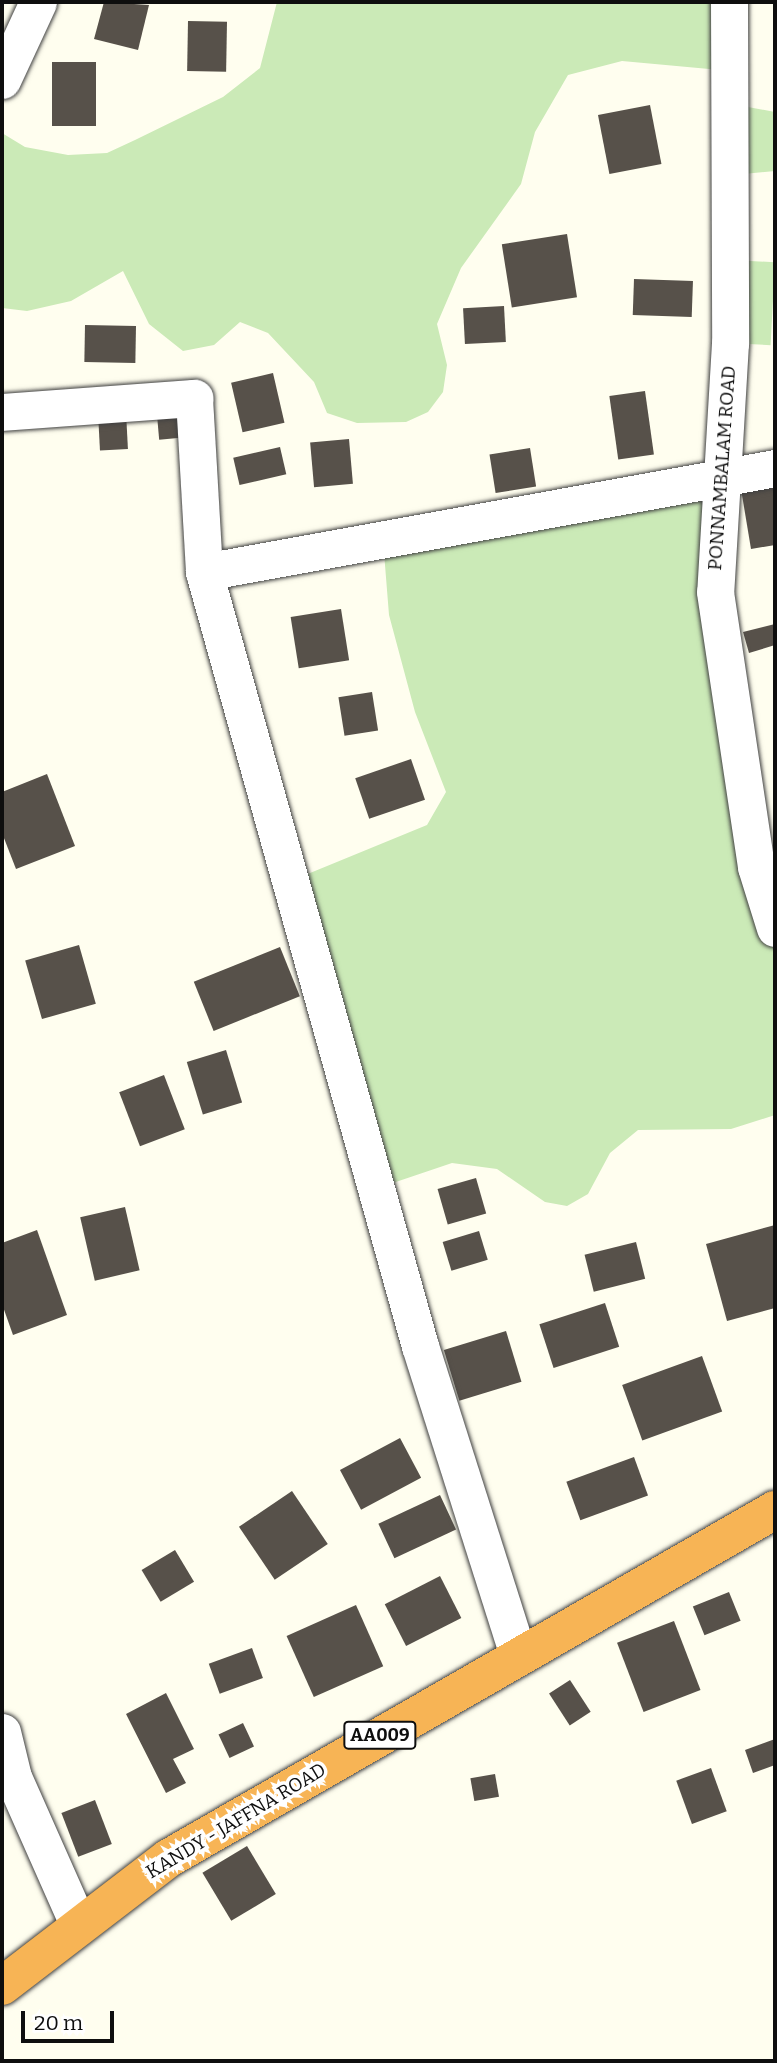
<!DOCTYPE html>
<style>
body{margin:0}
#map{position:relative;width:777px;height:2063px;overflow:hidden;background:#fffeef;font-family:Bitter,serif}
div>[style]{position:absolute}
.green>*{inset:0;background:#cbeab7;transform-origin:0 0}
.building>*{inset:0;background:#57514a;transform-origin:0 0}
.roads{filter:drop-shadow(0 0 2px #414141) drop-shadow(0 0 2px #414141)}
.minor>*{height:37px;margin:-18.5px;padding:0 18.5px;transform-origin:18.5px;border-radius:18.5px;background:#fff}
.highway>*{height:38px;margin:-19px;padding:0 19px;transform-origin:19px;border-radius:19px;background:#f7b455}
span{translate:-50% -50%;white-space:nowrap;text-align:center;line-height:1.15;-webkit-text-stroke:7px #fff;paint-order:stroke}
.shield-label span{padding:2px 5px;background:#fff;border:2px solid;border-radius:5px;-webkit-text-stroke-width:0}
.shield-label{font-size:18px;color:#0e0e0e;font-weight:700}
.street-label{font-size:19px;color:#0e0e0e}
.frame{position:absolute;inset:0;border:4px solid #0e0e0e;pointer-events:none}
.scale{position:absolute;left:21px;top:2011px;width:93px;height:32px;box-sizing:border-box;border:4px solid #0e0e0e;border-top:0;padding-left:9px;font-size:21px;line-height:24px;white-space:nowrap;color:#0e0e0e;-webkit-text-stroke:5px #fff;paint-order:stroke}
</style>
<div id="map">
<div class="green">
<i style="clip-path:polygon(277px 2px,729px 2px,731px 71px,622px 61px,568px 75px,535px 132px,521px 184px,461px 268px,437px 324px,447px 365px,443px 392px,428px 412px,406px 422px,357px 423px,327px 413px,314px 382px,268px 333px,240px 322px,214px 345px,183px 351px,149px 324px,123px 271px,71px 301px,27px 311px,2px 308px,2px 133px,25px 147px,68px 155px,107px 153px,135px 140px,223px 97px,260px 68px)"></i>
<i style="clip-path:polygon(732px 104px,775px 112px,775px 171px,733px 175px)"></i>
<i style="left:731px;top:260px;width:44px;height:83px;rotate:3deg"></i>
<i style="clip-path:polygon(721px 478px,715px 592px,775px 928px,775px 1115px,731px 1129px,638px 1130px,610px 1153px,588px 1194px,567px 1206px,545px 1202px,497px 1169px,452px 1163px,378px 1188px,293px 880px,427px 825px,446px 792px,415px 712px,389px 615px,383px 540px)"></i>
</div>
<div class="building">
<i style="clip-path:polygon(104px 2px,149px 5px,138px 50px,94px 39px)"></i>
<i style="left:188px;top:21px;width:39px;height:50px;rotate:1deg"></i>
<i style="left:52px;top:62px;width:44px;height:64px"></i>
<i style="left:650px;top:105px;width:60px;height:53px;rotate:79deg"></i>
<i style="left:567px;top:234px;width:64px;height:66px;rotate:81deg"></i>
<i style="left:634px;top:279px;width:59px;height:36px;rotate:2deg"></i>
<i style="left:504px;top:306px;width:36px;height:41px;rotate:87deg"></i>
<i style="left:85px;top:325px;width:51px;height:37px;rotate:1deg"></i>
<i style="left:273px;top:373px;width:51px;height:43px;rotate:77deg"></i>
<i style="left:645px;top:391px;width:64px;height:36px;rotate:82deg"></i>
<i style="left:188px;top:402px;width:35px;height:32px;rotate:85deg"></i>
<i style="left:126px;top:412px;width:37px;height:28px;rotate:87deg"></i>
<i style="left:349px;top:439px;width:45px;height:39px;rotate:85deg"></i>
<i style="left:280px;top:447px;width:28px;height:48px;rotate:77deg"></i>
<i style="left:530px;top:448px;width:39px;height:41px;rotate:81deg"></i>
<i style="clip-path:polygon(775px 477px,775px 545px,751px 549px,740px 483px)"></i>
<i style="left:341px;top:609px;width:52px;height:51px;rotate:81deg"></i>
<i style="clip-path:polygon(775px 624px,775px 645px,749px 653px,743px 632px)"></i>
<i style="left:372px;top:692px;width:39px;height:34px;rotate:81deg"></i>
<i style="left:411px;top:759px;width:43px;height:59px;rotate:71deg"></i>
<i style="clip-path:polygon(47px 774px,75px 846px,16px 869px,2px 833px,2px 792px)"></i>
<i style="left:79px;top:945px;width:61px;height:56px;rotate:74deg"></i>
<i style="left:280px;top:947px;width:53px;height:93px;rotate:68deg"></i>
<i style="left:226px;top:1050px;width:55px;height:41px;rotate:73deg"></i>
<i style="left:164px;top:1075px;width:58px;height:48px;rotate:69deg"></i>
<i style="left:476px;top:1178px;width:37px;height:40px;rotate:74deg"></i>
<i style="left:125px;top:1207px;width:65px;height:46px;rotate:77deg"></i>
<i style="clip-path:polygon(775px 1225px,775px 1308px,727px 1321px,706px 1244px)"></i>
<i style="clip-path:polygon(37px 1230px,67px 1315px,13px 1335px,2px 1304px,2px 1243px)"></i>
<i style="left:479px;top:1231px;width:30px;height:38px;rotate:73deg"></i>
<i style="left:636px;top:1242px;width:38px;height:53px;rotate:76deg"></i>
<i style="left:605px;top:1303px;width:46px;height:69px;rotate:72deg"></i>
<i style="left:506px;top:1331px;width:53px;height:65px;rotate:73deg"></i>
<i style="left:702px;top:1356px;width:59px;height:85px;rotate:70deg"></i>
<i style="left:400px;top:1438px;width:45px;height:68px;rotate:62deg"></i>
<i style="left:634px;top:1457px;width:41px;height:72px;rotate:70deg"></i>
<i style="left:292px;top:1491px;width:64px;height:64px;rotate:56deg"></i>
<i style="left:440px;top:1495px;width:38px;height:68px;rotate:65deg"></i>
<i style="left:175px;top:1550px;width:37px;height:39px;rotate:59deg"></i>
<i style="left:440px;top:1576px;width:47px;height:62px;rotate:63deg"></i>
<i style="left:729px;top:1592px;width:31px;height:39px;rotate:68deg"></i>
<i style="left:356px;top:1605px;width:67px;height:76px;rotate:66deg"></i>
<i style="left:674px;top:1621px;width:74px;height:61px;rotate:69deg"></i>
<i style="left:252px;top:1648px;width:32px;height:46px;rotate:70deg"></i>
<i style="left:570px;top:1680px;width:38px;height:25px;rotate:57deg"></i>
<i style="clip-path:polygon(166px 1693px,194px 1749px,173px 1759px,186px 1783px,166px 1793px,126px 1714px)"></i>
<i style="left:243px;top:1723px;width:26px;height:27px;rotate:65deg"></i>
<i style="clip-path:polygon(775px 1739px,775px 1765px,753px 1773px,745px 1750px)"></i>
<i style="left:711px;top:1768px;width:46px;height:37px;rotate:70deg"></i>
<i style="left:495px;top:1774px;width:23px;height:25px;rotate:80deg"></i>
<i style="left:95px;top:1800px;width:47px;height:36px;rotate:69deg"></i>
<i style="left:247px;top:1846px;width:56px;height:52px;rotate:59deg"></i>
</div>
<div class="roads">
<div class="minor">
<i style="left:729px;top:2px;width:341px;rotate:89.8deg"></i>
<i style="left:730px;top:343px;width:249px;rotate:93.4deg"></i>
<i style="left:715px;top:592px;width:278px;rotate:81.5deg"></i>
<i style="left:756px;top:867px;width:64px;rotate:72.7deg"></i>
<i style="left:2px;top:80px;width:86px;rotate:-65.2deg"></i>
<i style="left:2px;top:412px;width:193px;rotate:-4.2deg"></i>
<i style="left:194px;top:398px;width:174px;rotate:86.7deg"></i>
<i style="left:204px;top:572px;width:580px;rotate:-10.32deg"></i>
<i style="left:204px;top:572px;width:804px;rotate:74.41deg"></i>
<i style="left:420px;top:1346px;width:324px;rotate:72.4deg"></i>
<i style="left:2px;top:1732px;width:46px;rotate:76.3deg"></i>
<i style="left:13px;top:1777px;width:161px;rotate:66.1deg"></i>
</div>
<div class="highway">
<i style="left:2px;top:1986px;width:210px;rotate:-37.5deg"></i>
<i style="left:169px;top:1858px;width:699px;rotate:-29.87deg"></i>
</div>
</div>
<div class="shield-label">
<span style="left:380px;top:1735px">AA009</span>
</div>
<div class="street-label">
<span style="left:722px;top:468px;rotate:-86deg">PONNAMBALAM ROAD</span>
<span style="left:236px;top:1821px;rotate:-31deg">KANDY - JAFFNA ROAD</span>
</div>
<div class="frame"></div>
<div class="scale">20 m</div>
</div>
